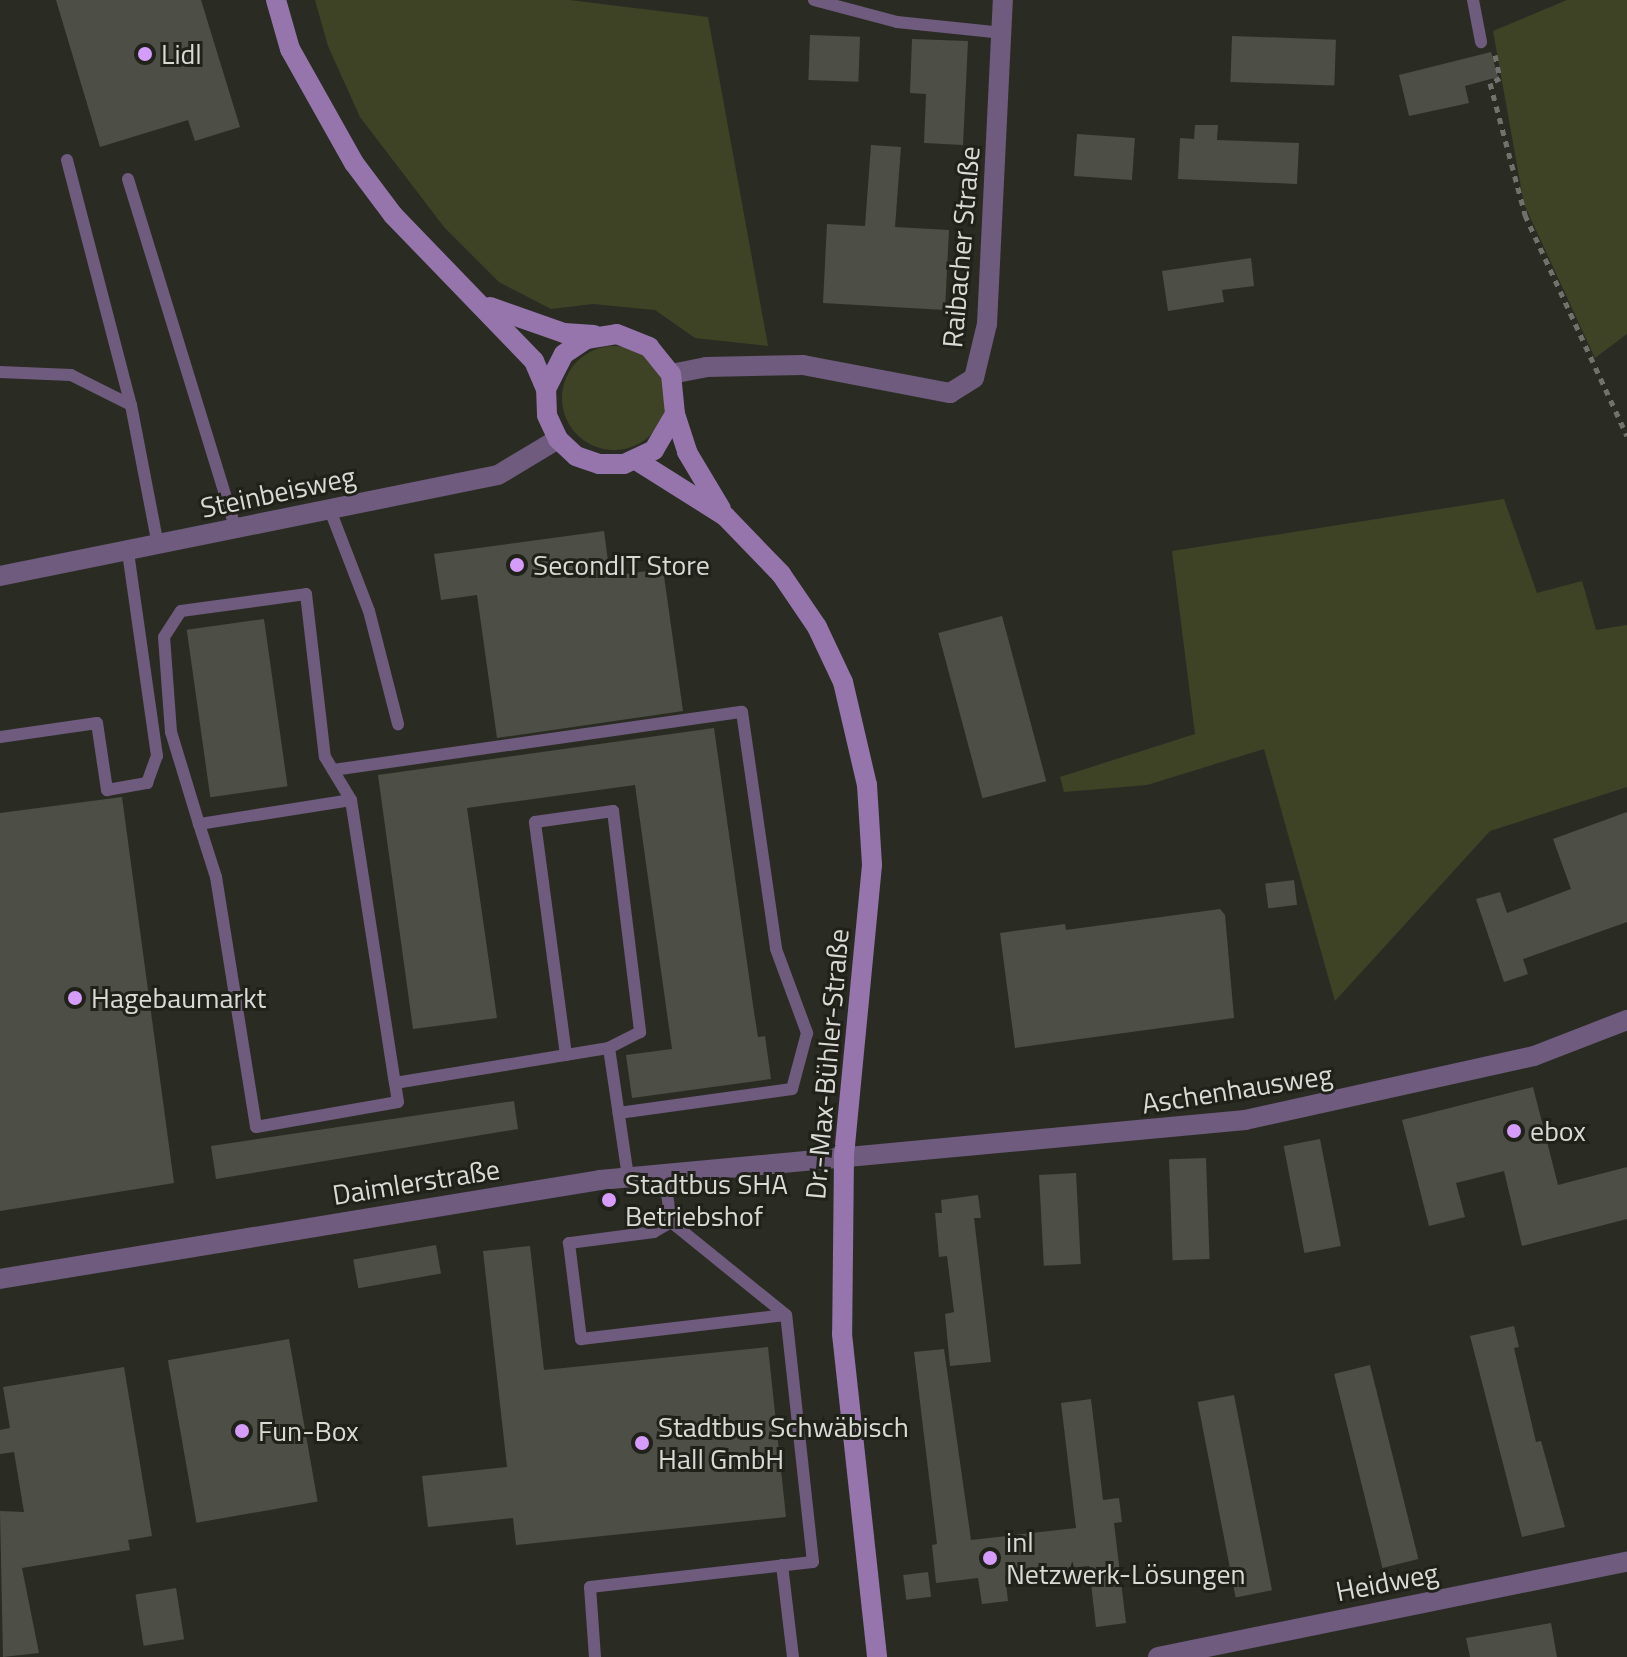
<!DOCTYPE html>
<meta charset="utf-8">
<style>
body{margin:0}
#map{position:relative;width:1627px;height:1657px;overflow:hidden;background:#2a2c24;font-family:"Titillium Web",sans-serif}
div>[style]{position:absolute}
.green>*{inset:0;background:#3e4326}
.round{border-radius:50%}
.building>*{inset:0;background:#4d4f46;transform-origin:0 0}
.path>*{height:5px;margin-top:-2.5px;transform-origin:0;background:repeating-linear-gradient(90deg,#70726b 0 6px,transparent 0 12px)}
.lane>*{height:12px;margin:-6px;padding:0 6px;transform-origin:6px;border-radius:6px;background:#6f5b7d}
.street>*{height:20px;margin:-10px;padding:0 10px;transform-origin:10px;border-radius:10px;background:#6f5b7d}
.secondary>*{height:20px;margin:-10px;padding:0 10px;transform-origin:10px;border-radius:10px;background:#9575ac}
.dots>*{width:22px;height:22px;translate:-50% -50%;box-sizing:border-box;border:4px solid #20221a;border-radius:50%}
span{translate:-50% -50%;white-space:nowrap;text-align:center;line-height:1.15;-webkit-text-stroke:6px #20221a;paint-order:stroke}
.poi-label{font-size:28px;color:#d9dad5}
.left{translate:0 -50%;text-align:left}
.street-label{font-size:28px;color:#d9dad5}
</style>
<div id="map">
<div class="green">
<i style="clip-path:polygon(315px 0,569px 0,708px 17px,768px 346px,695px 338px,655px 310px,593px 304px,551px 309px,499px 282px,444px 227px,360px 117px,328px 46px)"></i>
<i style="clip-path:polygon(1567px 0,1627px 0,1627px 334px,1595px 358px,1524px 204px,1493px 31px)"></i>
<i class="round" style="left:562px;top:346px;width:104px;height:104px"></i>
<i style="clip-path:polygon(1504px 499px,1537px 593px,1582px 581px,1596px 630px,1627px 625px,1627px 787px,1490px 831px,1335px 1001px,1264px 749px,1147px 785px,1064px 792px,1060px 777px,1195px 734px,1172px 551px)"></i>
</div>
<div class="building">
<i style="clip-path:polygon(56px 0,201px 0,240px 127px,195px 141px,188px 120px,100px 147px)"></i>
<i style="left:810px;top:35px;width:50px;height:45px;rotate:2deg"></i>
<i style="left:1232px;top:36px;width:104px;height:46px;rotate:2deg"></i>
<i style="clip-path:polygon(912px 39px,968px 41px,963px 145px,924px 143px,926px 94px,910px 93px)"></i>
<i style="clip-path:polygon(1491px 52px,1498px 77px,1465px 86px,1469px 103px,1409px 116px,1399px 75px)"></i>
<i style="clip-path:polygon(1195px 125px,1218px 125px,1217px 140px,1299px 143px,1297px 184px,1178px 179px,1180px 138px,1194px 139px)"></i>
<i style="left:1077px;top:134px;width:58px;height:42px;rotate:4deg"></i>
<i style="clip-path:polygon(871px 145px,901px 147px,895px 227px,949px 230px,945px 310px,823px 303px,827px 224px,865px 226px)"></i>
<i style="clip-path:polygon(1251px 258px,1254px 286px,1222px 290px,1224px 302px,1168px 311px,1162px 271px)"></i>
<i style="clip-path:polygon(604px 531px,610px 576px,663px 569px,683px 711px,497px 738px,477px 595px,441px 600px,434px 554px)"></i>
<i style="left:1002px;top:616px;width:171px;height:66px;rotate:75deg"></i>
<i style="left:264px;top:619px;width:169px;height:78px;rotate:82deg"></i>
<i style="clip-path:polygon(714px 728px,754px 1012px,758px 1037px,765px 1036px,771px 1079px,632px 1098px,626px 1055px,672px 1049px,635px 785px,467px 808px,497px 1018px,413px 1029px,378px 775px)"></i>
<i style="clip-path:polygon(122px 797px,174px 1183px,0 1211px,0 813px)"></i>
<i style="clip-path:polygon(1627px 812px,1627px 922px,1523px 959px,1528px 974px,1504px 982px,1476px 899px,1500px 892px,1507px 913px,1571px 889px,1553px 839px)"></i>
<i style="left:1294px;top:880px;width:25px;height:29px;rotate:83deg"></i>
<i style="clip-path:polygon(1220px 909px,1225px 915px,1234px 1018px,1015px 1048px,1000px 933px,1065px 924px,1066px 930px)"></i>
<i style="clip-path:polygon(1533px 1087px,1558px 1185px,1627px 1167px,1627px 1219px,1522px 1246px,1504px 1171px,1456px 1183px,1465px 1217px,1429px 1226px,1402px 1120px)"></i>
<i style="clip-path:polygon(514px 1101px,518px 1129px,216px 1179px,211px 1146px)"></i>
<i style="left:1320px;top:1139px;width:109px;height:37px;rotate:79deg"></i>
<i style="left:1206px;top:1158px;width:101px;height:37px;rotate:88deg"></i>
<i style="left:1076px;top:1173px;width:91px;height:37px;rotate:87deg"></i>
<i style="clip-path:polygon(978px 1195px,981px 1218px,974px 1218px,991px 1362px,950px 1366px,945px 1314px,954px 1312px,947px 1256px,939px 1257px,935px 1213px,942px 1213px,941px 1200px)"></i>
<i style="left:436px;top:1245px;width:29px;height:84px;rotate:80deg"></i>
<i style="clip-path:polygon(530px 1246px,544px 1370px,768px 1347px,786px 1517px,516px 1545px,513px 1518px,428px 1527px,422px 1476px,507px 1467px,483px 1251px)"></i>
<i style="clip-path:polygon(1514px 1326px,1519px 1347px,1514px 1348px,1536px 1442px,1541px 1441px,1565px 1527px,1522px 1537px,1470px 1336px)"></i>
<i style="left:289px;top:1339px;width:165px;height:123px;rotate:80deg"></i>
<i style="clip-path:polygon(944px 1349px,971px 1540px,1076px 1528px,1061px 1403px,1091px 1399px,1103px 1500px,1119px 1498px,1122px 1522px,1114px 1523px,1126px 1623px,1096px 1627px,1089px 1566px,1005px 1575px,1008px 1601px,982px 1604px,978px 1578px,936px 1583px,932px 1545px,937px 1544px,914px 1352px)"></i>
<i style="left:1370px;top:1365px;width:200px;height:37px;rotate:76deg"></i>
<i style="clip-path:polygon(124px 1367px,152px 1536px,128px 1540px,130px 1550px,22px 1568px,39px 1653px,3px 1657px,0 1511px,24px 1512px,14px 1452px,0 1454px,0 1430px,10px 1428px,3px 1387px)"></i>
<i style="left:1234px;top:1395px;width:199px;height:37px;rotate:79deg"></i>
<i style="left:928px;top:1572px;width:25px;height:25px;rotate:83deg"></i>
<i style="left:176px;top:1588px;width:52px;height:41px;rotate:81deg"></i>
<i style="clip-path:polygon(1551px 1623px,1557px 1657px,1470px 1657px,1466px 1638px)"></i>
</div>
<div class="path">
<i style="left:1495px;top:55px;width:24px;rotate:78deg"></i>
<i style="left:1500px;top:78px;width:11px;rotate:153deg"></i>
<i style="left:1490px;top:83px;width:137px;rotate:75.1deg"></i>
<i style="left:1525px;top:215px;width:243px;rotate:65.2deg"></i>
</div>
<div class="lane">
<i style="left:814px;top:0;width:86px;rotate:14.8deg"></i>
<i style="left:897px;top:22px;width:107px;rotate:5.9deg"></i>
<i style="left:1473px;top:0;width:43px;rotate:79.2deg"></i>
<i style="left:67px;top:160px;width:253px;rotate:75.4deg"></i>
<i style="left:128px;top:179px;width:367px;rotate:72.9deg"></i>
<i style="left:0;top:372px;width:71px;rotate:2.4deg"></i>
<i style="left:71px;top:375px;width:67px;rotate:26.6deg"></i>
<i style="left:131px;top:405px;width:143px;rotate:79.1deg"></i>
<i style="left:330px;top:510px;width:108px;rotate:68.9deg"></i>
<i style="left:369px;top:611px;width:117px;rotate:75.6deg"></i>
<i style="left:0;top:737px;width:98px;rotate:-8.2deg"></i>
<i style="left:97px;top:723px;width:68px;rotate:81.5deg"></i>
<i style="left:107px;top:790px;width:41px;rotate:-9.9deg"></i>
<i style="left:147px;top:783px;width:29px;rotate:-70deg"></i>
<i style="left:157px;top:756px;width:207px;rotate:-98.1deg"></i>
<i style="left:333px;top:770px;width:413px;rotate:-8.1deg"></i>
<i style="left:742px;top:712px;width:239px;rotate:81.8deg"></i>
<i style="left:776px;top:949px;width:90px;rotate:69.7deg"></i>
<i style="left:807px;top:1033px;width:58px;rotate:105deg"></i>
<i style="left:792px;top:1089px;width:175px;rotate:172.1deg"></i>
<i style="left:351px;top:800px;width:154px;rotate:171deg"></i>
<i style="left:199px;top:824px;width:56px;rotate:72.2deg"></i>
<i style="left:216px;top:877px;width:253px;rotate:80.9deg"></i>
<i style="left:256px;top:1127px;width:144px;rotate:-10deg"></i>
<i style="left:398px;top:1102px;width:19px;rotate:-99deg"></i>
<i style="left:199px;top:824px;width:96px;rotate:-106.9deg"></i>
<i style="left:171px;top:732px;width:95px;rotate:-94.2deg"></i>
<i style="left:164px;top:637px;width:31px;rotate:-57deg"></i>
<i style="left:181px;top:611px;width:126px;rotate:-7.7deg"></i>
<i style="left:306px;top:594px;width:164px;rotate:83.4deg"></i>
<i style="left:325px;top:757px;width:50px;rotate:58.8deg"></i>
<i style="left:351px;top:800px;width:286px;rotate:81.2deg"></i>
<i style="left:395px;top:1083px;width:217px;rotate:-9.3deg"></i>
<i style="left:609px;top:1048px;width:130px;rotate:81.6deg"></i>
<i style="left:566px;top:1055px;width:235px;rotate:-97.6deg"></i>
<i style="left:535px;top:822px;width:79px;rotate:-8deg"></i>
<i style="left:613px;top:811px;width:223px;rotate:83deg"></i>
<i style="left:640px;top:1032px;width:35px;rotate:153deg"></i>
<i style="left:671px;top:1222px;width:20px;rotate:150deg"></i>
<i style="left:654px;top:1232px;width:86px;rotate:172.6deg"></i>
<i style="left:569px;top:1243px;width:97px;rotate:82.9deg"></i>
<i style="left:581px;top:1339px;width:206px;rotate:-6.7deg"></i>
<i style="left:782px;top:1565px;width:93px;rotate:83.2deg"></i>
<i style="left:595px;top:1657px;width:70px;rotate:-94.1deg"></i>
<i style="left:590px;top:1587px;width:224px;rotate:-6.4deg"></i>
<i style="left:813px;top:1562px;width:248px;rotate:-96.2deg"></i>
<i style="left:786px;top:1315px;width:148px;rotate:-141deg"></i>
<i style="left:671px;top:1222px;width:49px;rotate:-98.1deg"></i>
</div>
<div class="street">
<i style="left:671px;top:374px;width:36px;rotate:-11deg"></i>
<i style="left:706px;top:367px;width:97px;rotate:-1.2deg"></i>
<i style="left:803px;top:365px;width:150px;rotate:10.8deg"></i>
<i style="left:950px;top:393px;width:28px;rotate:-32deg"></i>
<i style="left:974px;top:378px;width:56px;rotate:-76.5deg"></i>
<i style="left:987px;top:324px;width:324px;rotate:-87.2deg"></i>
<i style="left:0;top:576px;width:508px;rotate:-11.46deg"></i>
<i style="left:498px;top:475px;width:70px;rotate:-31deg"></i>
<i style="left:0;top:1279px;width:608px;rotate:-9.37deg"></i>
<i style="left:600px;top:1180px;width:648px;rotate:-5.31deg"></i>
<i style="left:1245px;top:1120px;width:296px;rotate:-12.5deg"></i>
<i style="left:1534px;top:1056px;width:100px;rotate:-21.2deg"></i>
<i style="left:1158px;top:1657px;width:479px;rotate:-11.5deg"></i>
</div>
<div class="secondary">
<i style="left:276px;top:0;width:51px;rotate:74.1deg"></i>
<i style="left:290px;top:49px;width:131px;rotate:60.7deg"></i>
<i style="left:354px;top:163px;width:65px;rotate:53.1deg"></i>
<i style="left:393px;top:215px;width:203px;rotate:46deg"></i>
<i style="left:534px;top:361px;width:30px;rotate:67deg"></i>
<i style="left:490px;top:307px;width:78px;rotate:19.4deg"></i>
<i style="left:564px;top:333px;width:30px;rotate:4deg"></i>
<i style="left:675px;top:414px;width:42px;rotate:120.3deg"></i>
<i style="left:654px;top:450px;width:33px;rotate:155deg"></i>
<i style="left:624px;top:464px;width:25px;rotate:180deg"></i>
<i style="left:599px;top:464px;width:24px;rotate:-161deg"></i>
<i style="left:576px;top:456px;width:25px;rotate:-137deg"></i>
<i style="left:558px;top:439px;width:26px;rotate:-115deg"></i>
<i style="left:547px;top:415px;width:26px;rotate:-92deg"></i>
<i style="left:546px;top:389px;width:39px;rotate:-63deg"></i>
<i style="left:564px;top:354px;width:27px;rotate:-34deg"></i>
<i style="left:586px;top:339px;width:31px;rotate:-9deg"></i>
<i style="left:617px;top:334px;width:35px;rotate:22deg"></i>
<i style="left:649px;top:347px;width:35px;rotate:51deg"></i>
<i style="left:671px;top:374px;width:40px;rotate:84.3deg"></i>
<i style="left:675px;top:414px;width:40px;rotate:72deg"></i>
<i style="left:687px;top:452px;width:66px;rotate:59.2deg"></i>
<i style="left:636px;top:460px;width:105px;rotate:32.2deg"></i>
<i style="left:725px;top:516px;width:81px;rotate:46deg"></i>
<i style="left:781px;top:574px;width:64px;rotate:55.8deg"></i>
<i style="left:817px;top:627px;width:61px;rotate:64.7deg"></i>
<i style="left:843px;top:682px;width:106px;rotate:76.9deg"></i>
<i style="left:867px;top:785px;width:80px;rotate:86.4deg"></i>
<i style="left:872px;top:865px;width:292px;rotate:95.5deg"></i>
<i style="left:844px;top:1156px;width:178px;rotate:90.6deg"></i>
<i style="left:842px;top:1334px;width:325px;rotate:83.8deg"></i>
</div>
<div class="dots">
<i style="left:145px;top:54px;background:#d59cfb"></i>
<i style="left:517px;top:565px;background:#d59cfb"></i>
<i style="left:75px;top:998px;background:#d59cfb"></i>
<i style="left:1514px;top:1131px;background:#d59cfb"></i>
<i style="left:609px;top:1200px;background:#d59cfb"></i>
<i style="left:242px;top:1431px;background:#d59cfb"></i>
<i style="left:642px;top:1443px;background:#d59cfb"></i>
<i style="left:990px;top:1558px;background:#d59cfb"></i>
</div>
<div class="poi-label">
<span class="left" style="left:161px;top:54px">Lidl</span>
<span class="left" style="left:533px;top:565px">SecondIT Store</span>
<span class="left" style="left:91px;top:998px">Hagebaumarkt</span>
<span class="left" style="left:1530px;top:1131px">ebox</span>
<span class="left" style="left:625px;top:1200px">Stadtbus SHA<br>Betriebshof</span>
<span class="left" style="left:658px;top:1443px">Stadtbus Schwäbisch<br>Hall GmbH</span>
<span class="left" style="left:258px;top:1431px">Fun-Box</span>
<span class="left" style="left:1006px;top:1558px">inl<br>Netzwerk-Lösungen</span>
</div>
<div class="street-label">
<span style="left:961px;top:247px;rotate:-85deg">Raibacher Straße</span>
<span style="left:278px;top:492px;rotate:-12deg">Steinbeisweg</span>
<span style="left:827px;top:1064px;rotate:-85deg">Dr.-Max-Bühler-Straße</span>
<span style="left:1237px;top:1089px;rotate:-9deg">Aschenhausweg</span>
<span style="left:416px;top:1182px;rotate:-9deg">Daimlerstraße</span>
<span style="left:1387px;top:1582px;rotate:-11deg">Heidweg</span>
</div>
</div>
